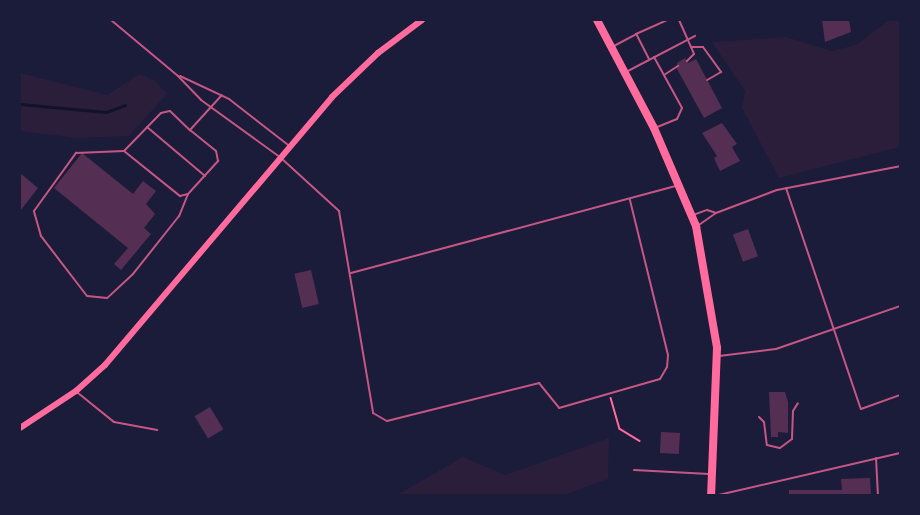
<!DOCTYPE html>
<style>
body{margin:0}
#map{position:relative;width:920px;height:515px;overflow:hidden;background:#1b1b3a;font-family:"Sofia Sans Condensed",sans-serif}
div>[style]{position:absolute}
.green>*{inset:0;background:#2a1e3b}
.stream>*{height:3px;margin:-1.5px;padding:0 1.5px;transform-origin:1.5px;border-radius:1.5px;background:#12122b}
.building>*{inset:0;background:#542f53;transform-origin:0 0}
.path>*{height:1.5px;margin:-0.75px;padding:0 0.75px;transform-origin:0.75px;border-radius:0.75px;background:#ff6b9d}
.service>*{height:2px;margin:-1px;padding:0 1px;transform-origin:1px;border-radius:1px;background:#c65784}
.secondary>*{height:6px;margin:-3px;padding:0 3px;transform-origin:3px;border-radius:3px;background:#ff6b9d}
.trunk>*{height:8px;margin:-4px;padding:0 4px;transform-origin:4px;border-radius:4px;background:#ff6b9d}
span{translate:-50% -50%;white-space:nowrap;text-align:center;line-height:1.15;-webkit-text-stroke:4.5px #1b1b3a;paint-order:stroke}
.frame{position:absolute;inset:0;border:21px solid #1b1b3a;pointer-events:none}
</style>
<div id="map">
<div class="green">
<i style="clip-path:polygon(889px 20px,900px 20px,900px 147px,779px 178px,742px 108px,745px 91px,712px 42px,786px 37px,831px 51px,856px 45px)"></i>
<i style="clip-path:polygon(20px 73px,107px 95px,140px 74px,155px 81px,167px 94px,129px 136px,78px 138px,20px 131px)"></i>
<i style="clip-path:polygon(609px 438px,608px 479px,564px 495px,397px 495px,463px 457px,505px 475px)"></i>
</div>
<div class="stream">
<i style="left:20px;top:104px;width:86px;rotate:5.3deg"></i>
<i style="left:106px;top:112px;width:20px;rotate:-20deg"></i>
</div>
<div class="building">
<i style="clip-path:polygon(822px 20px,849px 20px,851px 32px,825px 42px)"></i>
<i style="clip-path:polygon(685px 58px,688px 63px,696px 59px,722px 108px,704px 118px,677px 69px,677px 63px)"></i>
<i style="clip-path:polygon(722px 123px,737px 144px,732px 147px,740px 161px,720px 171px,714px 158px,717px 156px,702px 133px)"></i>
<i style="clip-path:polygon(82px 153px,133px 194px,143px 181px,156px 191px,146px 204px,155px 214px,144px 228px,151px 234px,121px 270px,114px 264px,128px 248px,54px 188px)"></i>
<i style="clip-path:polygon(20px 173px,38px 188px,20px 211px)"></i>
<i style="left:748px;top:229px;width:29px;height:16px;rotate:70deg"></i>
<i style="left:311px;top:270px;width:35px;height:17px;rotate:77deg"></i>
<i style="clip-path:polygon(769px 392px,785px 392px,788px 402px,788px 433px,778px 432px,778px 437px,771px 437px)"></i>
<i style="left:210px;top:407px;width:26px;height:18px;rotate:59deg"></i>
<i style="left:661px;top:432px;width:19px;height:21px;rotate:3deg"></i>
<i style="clip-path:polygon(870px 478px,871px 496px,789px 496px,789px 490px,842px 490px,841px 479px)"></i>
</div>
<div class="path">
<i style="left:611px;top:398px;width:32px;rotate:74deg"></i>
<i style="left:620px;top:429px;width:23px;rotate:31deg"></i>
</div>
<div class="service">
<i style="left:111px;top:20px;width:87px;rotate:39.9deg"></i>
<i style="left:178px;top:76px;width:33px;rotate:46deg"></i>
<i style="left:201px;top:100px;width:99px;rotate:35.9deg"></i>
<i style="left:281px;top:158px;width:79px;rotate:42.4deg"></i>
<i style="left:339px;top:211px;width:205px;rotate:80.4deg"></i>
<i style="left:373px;top:413px;width:16px;rotate:30deg"></i>
<i style="left:387px;top:421px;width:157px;rotate:-14deg"></i>
<i style="left:539px;top:383px;width:32px;rotate:51deg"></i>
<i style="left:559px;top:408px;width:105px;rotate:-16deg"></i>
<i style="left:660px;top:379px;width:14px;rotate:-60deg"></i>
<i style="left:667px;top:367px;width:12px;rotate:-85deg"></i>
<i style="left:668px;top:355px;width:160px;rotate:-103.8deg"></i>
<i style="left:679px;top:20px;width:37px;rotate:66deg"></i>
<i style="left:694px;top:54px;width:10px;rotate:135deg"></i>
<i style="left:612px;top:47px;width:27px;rotate:-28deg"></i>
<i style="left:691px;top:47px;width:12px"></i>
<i style="left:703px;top:47px;width:31px;rotate:54deg"></i>
<i style="left:721px;top:72px;width:16px;rotate:150deg"></i>
<i style="left:654px;top:57px;width:58px;rotate:61.2deg"></i>
<i style="left:682px;top:108px;width:12px;rotate:114deg"></i>
<i style="left:677px;top:119px;width:22px;rotate:158deg"></i>
<i style="left:649px;top:59px;width:28px;rotate:-117deg"></i>
<i style="left:636px;top:34px;width:34px;rotate:-24deg"></i>
<i style="left:626px;top:72px;width:78px;rotate:-27.6deg"></i>
<i style="left:664px;top:75px;width:17px;rotate:-33deg"></i>
<i style="left:180px;top:76px;width:54px;rotate:25.1deg"></i>
<i style="left:229px;top:99px;width:75px;rotate:37.9deg"></i>
<i style="left:147px;top:127px;width:76px;rotate:40.2deg"></i>
<i style="left:124px;top:151px;width:53px;rotate:-45.8deg"></i>
<i style="left:161px;top:113px;width:9px;rotate:-13deg"></i>
<i style="left:170px;top:111px;width:28px;rotate:44deg"></i>
<i style="left:786px;top:188px;width:233px;rotate:71.3deg"></i>
<i style="left:861px;top:409px;width:41px;rotate:-19.7deg"></i>
<i style="left:188px;top:194px;width:24px;rotate:112deg"></i>
<i style="left:179px;top:216px;width:74px;rotate:128.4deg"></i>
<i style="left:133px;top:274px;width:35px;rotate:137deg"></i>
<i style="left:107px;top:298px;width:20px;rotate:-174deg"></i>
<i style="left:87px;top:296px;width:76px;rotate:-127.5deg"></i>
<i style="left:41px;top:236px;width:26px;rotate:-106deg"></i>
<i style="left:34px;top:211px;width:72px;rotate:-54.1deg"></i>
<i style="left:76px;top:153px;width:48px;rotate:-2.4deg"></i>
<i style="left:124px;top:151px;width:72px;rotate:38.8deg"></i>
<i style="left:180px;top:196px;width:8px;rotate:-14deg"></i>
<i style="left:188px;top:194px;width:45px;rotate:-47.7deg"></i>
<i style="left:218px;top:161px;width:10px;rotate:-101deg"></i>
<i style="left:216px;top:151px;width:33px;rotate:-141deg"></i>
<i style="left:190px;top:130px;width:47px;rotate:-47.6deg"></i>
<i style="left:716px;top:213px;width:65px;rotate:-20.7deg"></i>
<i style="left:777px;top:190px;width:125px;rotate:-11deg"></i>
<i style="left:693px;top:215px;width:15px;rotate:-20deg"></i>
<i style="left:707px;top:210px;width:9px;rotate:18deg"></i>
<i style="left:716px;top:213px;width:21px;rotate:145deg"></i>
<i style="left:351px;top:273px;width:335px;rotate:-15deg"></i>
<i style="left:719px;top:356px;width:57px;rotate:-7deg"></i>
<i style="left:776px;top:349px;width:131px;rotate:-19.1deg"></i>
<i style="left:78px;top:393px;width:46px;rotate:38.9deg"></i>
<i style="left:114px;top:422px;width:44px;rotate:10.5deg"></i>
<i style="left:759px;top:417px;width:7px;rotate:45deg"></i>
<i style="left:764px;top:422px;width:23px;rotate:83deg"></i>
<i style="left:767px;top:445px;width:13px;rotate:13deg"></i>
<i style="left:780px;top:448px;width:15px;rotate:-37deg"></i>
<i style="left:792px;top:439px;width:28px;rotate:-88deg"></i>
<i style="left:793px;top:411px;width:9px;rotate:-58deg"></i>
<i style="left:876px;top:458px;width:38px;rotate:87deg"></i>
<i style="left:634px;top:470px;width:75px;rotate:3.1deg"></i>
<i style="left:714px;top:496px;width:191px;rotate:-13deg"></i>
</div>
<div class="secondary">
<i style="left:20px;top:428px;width:67px;rotate:-33.5deg"></i>
<i style="left:76px;top:391px;width:39px;rotate:-42deg"></i>
<i style="left:105px;top:365px;width:351px;rotate:-49.7deg"></i>
<i style="left:332px;top:97px;width:64px;rotate:-43.7deg"></i>
<i style="left:378px;top:53px;width:55px;rotate:-36.9deg"></i>
</div>
<div class="trunk">
<i style="left:597px;top:20px;width:122px;rotate:62.2deg"></i>
<i style="left:654px;top:128px;width:107px;rotate:66.8deg"></i>
<i style="left:696px;top:226px;width:124px;rotate:80.2deg"></i>
<i style="left:717px;top:348px;width:148px;rotate:92.3deg"></i>
</div>
<div class="frame"></div>
</div>
